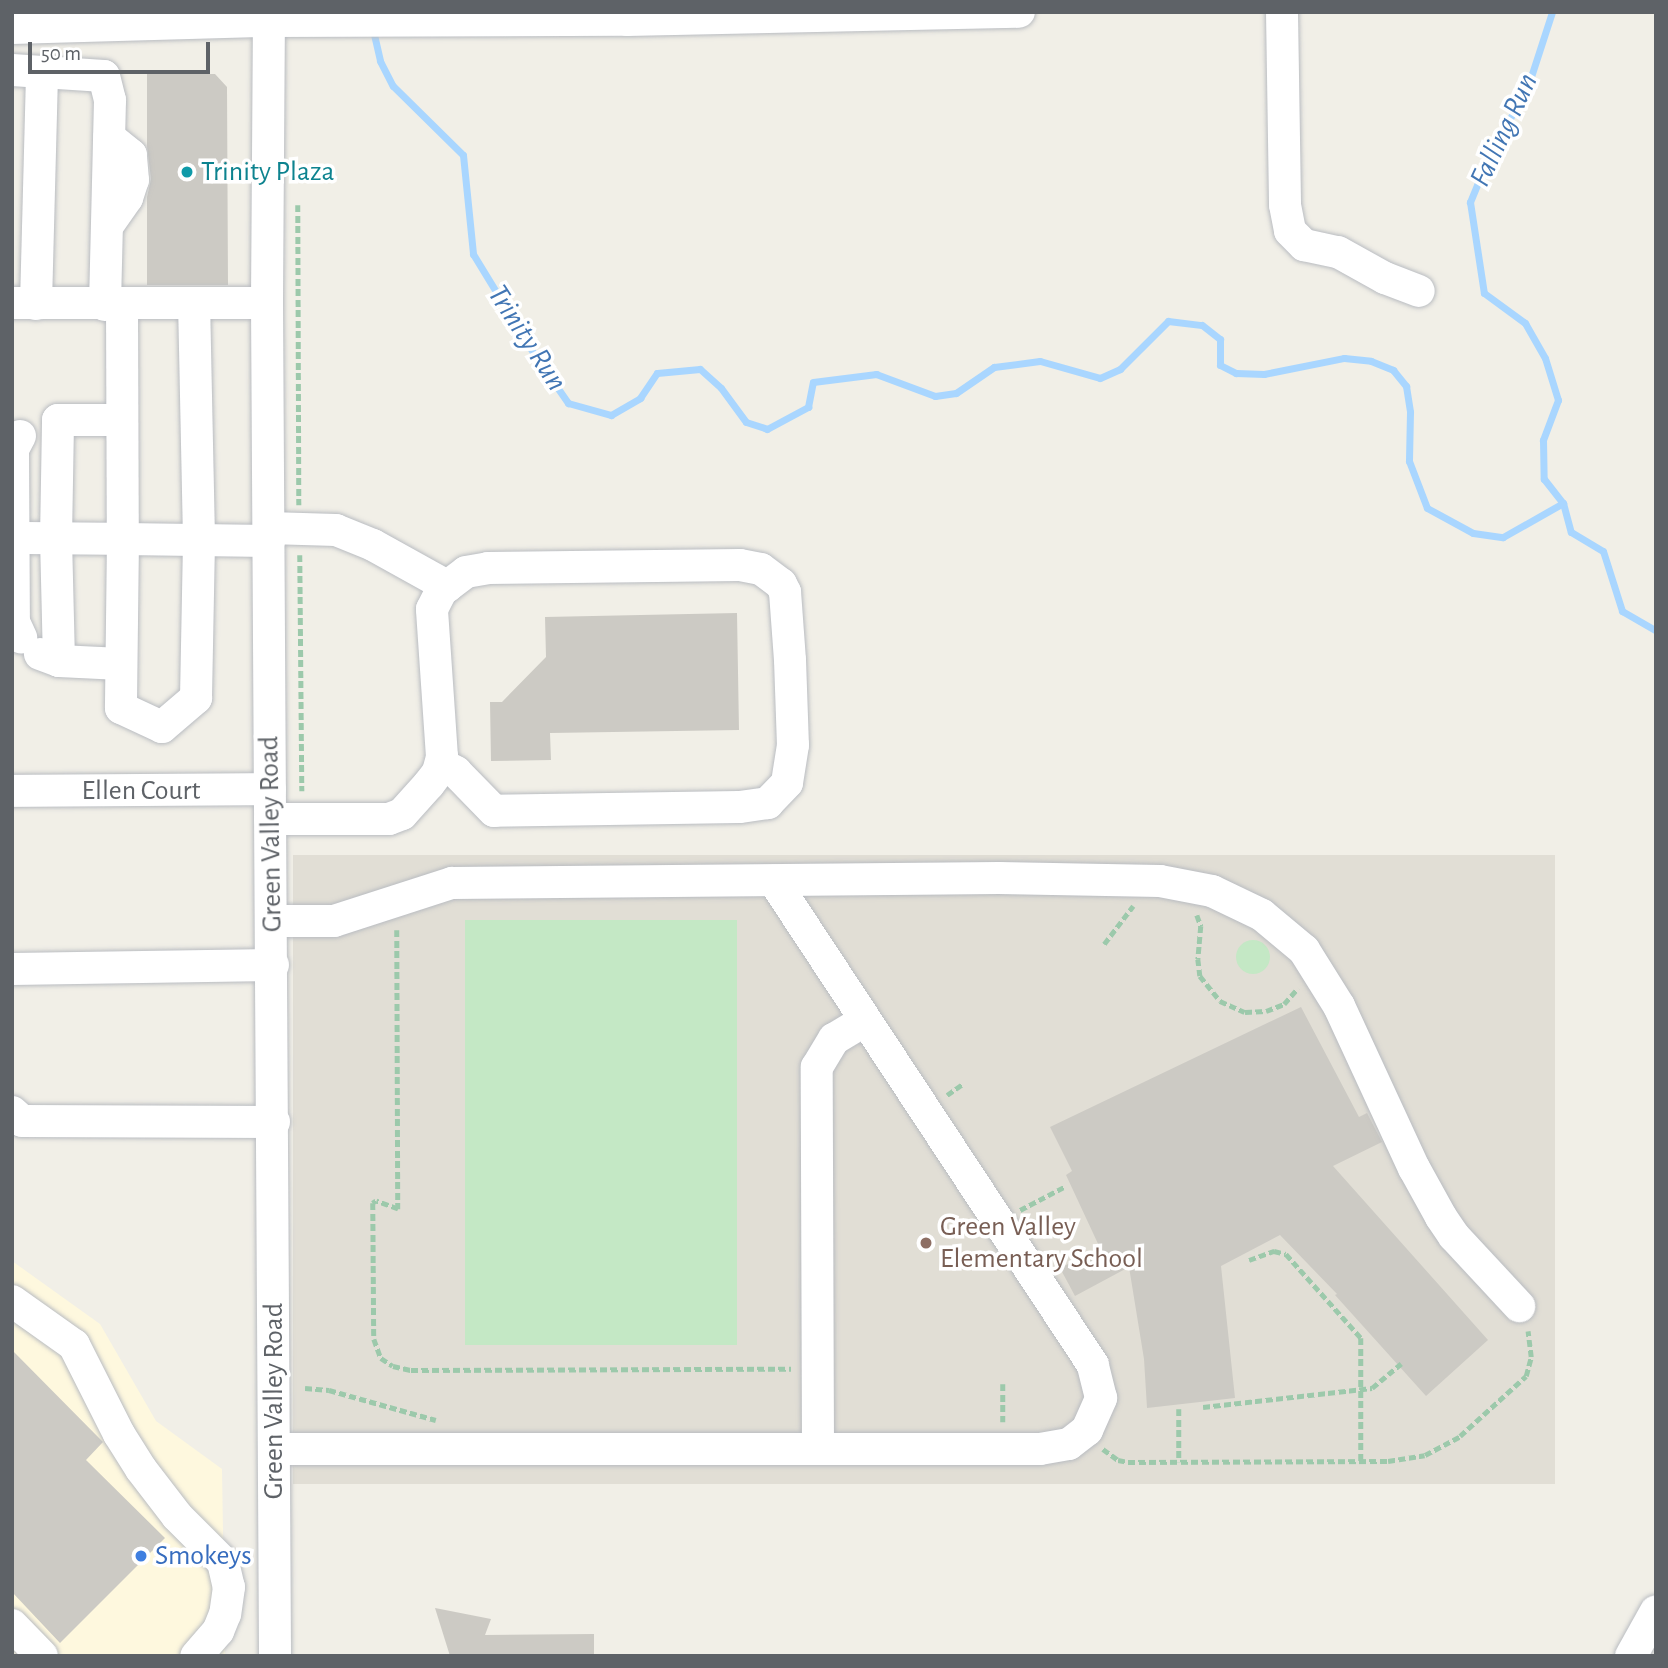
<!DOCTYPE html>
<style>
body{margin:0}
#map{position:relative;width:1668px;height:1668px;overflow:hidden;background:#f1efe7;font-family:"Alegreya Sans",sans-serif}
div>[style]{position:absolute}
.commercial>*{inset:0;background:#fef8de}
.education>*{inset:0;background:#e1ded5;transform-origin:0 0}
.green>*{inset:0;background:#c4e8c5;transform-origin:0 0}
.round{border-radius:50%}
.stream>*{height:7px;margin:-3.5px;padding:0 3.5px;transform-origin:3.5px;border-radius:3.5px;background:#a9d6ff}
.building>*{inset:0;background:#cccac4}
.path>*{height:4.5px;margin-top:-2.25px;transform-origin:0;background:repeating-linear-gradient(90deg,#9cc9ab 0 7px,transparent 0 10.5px)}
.roads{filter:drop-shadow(0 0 2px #b9bcc1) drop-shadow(0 0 2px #b9bcc1)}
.minor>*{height:32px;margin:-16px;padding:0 16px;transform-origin:16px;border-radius:16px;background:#fff}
.dots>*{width:19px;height:19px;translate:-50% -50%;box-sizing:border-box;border:4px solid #fff;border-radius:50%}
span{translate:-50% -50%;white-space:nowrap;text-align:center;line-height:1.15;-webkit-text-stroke:7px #fff;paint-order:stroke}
.culture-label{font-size:28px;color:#0d838f}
.left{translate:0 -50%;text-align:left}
.street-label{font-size:28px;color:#5e6267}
.education-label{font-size:28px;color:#785e54}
.shop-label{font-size:28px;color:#366cbe}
.water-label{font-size:30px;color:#4276b4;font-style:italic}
.frame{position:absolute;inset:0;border:14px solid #5e6267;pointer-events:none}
.scale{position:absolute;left:28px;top:42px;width:182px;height:32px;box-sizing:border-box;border:4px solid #5e6267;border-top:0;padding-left:9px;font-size:21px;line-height:24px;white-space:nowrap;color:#5e6267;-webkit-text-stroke:5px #fff;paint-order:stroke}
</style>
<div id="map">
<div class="commercial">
<i style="clip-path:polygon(12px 1261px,100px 1324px,156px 1421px,222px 1469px,225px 1656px,12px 1656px)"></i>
</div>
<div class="education">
<i style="left:1555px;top:855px;width:629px;height:1262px;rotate:90deg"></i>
</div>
<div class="green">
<i style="left:737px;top:920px;width:425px;height:272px;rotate:90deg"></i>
<i class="round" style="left:1236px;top:940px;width:34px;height:34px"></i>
</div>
<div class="stream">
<i style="left:1552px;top:12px;width:84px;rotate:108deg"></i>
<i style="left:1526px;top:92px;width:63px;rotate:121.4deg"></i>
<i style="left:1493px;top:146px;width:61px;rotate:112.3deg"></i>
<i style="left:1470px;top:202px;width:92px;rotate:81.3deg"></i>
<i style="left:1484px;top:293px;width:51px;rotate:36.2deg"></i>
<i style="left:1525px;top:323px;width:40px;rotate:60.3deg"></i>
<i style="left:1545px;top:358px;width:44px;rotate:72.8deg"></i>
<i style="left:1558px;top:400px;width:43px;rotate:110.6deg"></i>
<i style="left:1543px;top:440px;width:39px;rotate:89deg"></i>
<i style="left:1544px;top:479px;width:31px;rotate:52deg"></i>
<i style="left:1563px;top:503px;width:30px;rotate:75deg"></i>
<i style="left:1571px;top:532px;width:37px;rotate:31deg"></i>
<i style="left:1603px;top:551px;width:63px;rotate:72.4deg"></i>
<i style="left:1622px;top:611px;width:39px;rotate:30deg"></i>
<i style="left:373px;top:30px;width:32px;rotate:77deg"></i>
<i style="left:380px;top:61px;width:28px;rotate:63deg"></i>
<i style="left:393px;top:86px;width:98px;rotate:44.6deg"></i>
<i style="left:463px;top:155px;width:100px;rotate:84.2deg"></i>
<i style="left:473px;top:254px;width:117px;rotate:58.6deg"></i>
<i style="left:534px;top:354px;width:60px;rotate:55.2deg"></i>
<i style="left:568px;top:403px;width:45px;rotate:15.6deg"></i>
<i style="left:611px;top:415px;width:34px;rotate:-30deg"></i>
<i style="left:640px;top:398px;width:30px;rotate:-56deg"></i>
<i style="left:657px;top:373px;width:43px;rotate:-5.3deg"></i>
<i style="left:700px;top:369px;width:28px;rotate:42deg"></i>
<i style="left:721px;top:388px;width:42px;rotate:53.7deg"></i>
<i style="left:746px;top:422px;width:22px;rotate:18deg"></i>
<i style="left:767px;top:429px;width:47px;rotate:-28.2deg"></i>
<i style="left:808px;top:407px;width:25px;rotate:-79deg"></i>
<i style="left:813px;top:382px;width:64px;rotate:-7.2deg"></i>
<i style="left:876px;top:374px;width:63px;rotate:20.4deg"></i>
<i style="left:935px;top:396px;width:21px;rotate:-8deg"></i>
<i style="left:956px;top:393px;width:46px;rotate:-34.4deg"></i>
<i style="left:994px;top:367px;width:46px;rotate:-7.4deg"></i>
<i style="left:1040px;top:361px;width:62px;rotate:15.8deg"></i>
<i style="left:1100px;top:378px;width:22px;rotate:-24deg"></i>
<i style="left:1120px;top:369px;width:68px;rotate:-45deg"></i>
<i style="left:1168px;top:321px;width:34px;rotate:7deg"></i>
<i style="left:1202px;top:325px;width:23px;rotate:38deg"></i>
<i style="left:1220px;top:339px;width:26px;rotate:90deg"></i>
<i style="left:1220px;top:365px;width:18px;rotate:27deg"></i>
<i style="left:1236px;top:373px;width:28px;rotate:2deg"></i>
<i style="left:1264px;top:374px;width:82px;rotate:-11.3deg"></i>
<i style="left:1344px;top:358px;width:27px;rotate:6deg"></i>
<i style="left:1371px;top:361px;width:24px;rotate:22deg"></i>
<i style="left:1393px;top:370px;width:21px;rotate:51deg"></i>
<i style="left:1406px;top:386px;width:26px;rotate:81deg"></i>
<i style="left:1410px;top:412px;width:49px;rotate:91.2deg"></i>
<i style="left:1409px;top:461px;width:50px;rotate:69deg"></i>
<i style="left:1427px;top:508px;width:52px;rotate:28.5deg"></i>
<i style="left:1473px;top:533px;width:30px;rotate:8deg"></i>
<i style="left:1503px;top:537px;width:69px;rotate:-29.5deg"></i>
</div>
<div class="building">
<i style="clip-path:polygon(147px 71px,202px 71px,202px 74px,215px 74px,227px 87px,228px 285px,147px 285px,147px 197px,151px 179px,147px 146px)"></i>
<i style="clip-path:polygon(737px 613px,739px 730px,550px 733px,551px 760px,491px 761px,490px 702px,502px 702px,546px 657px,545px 617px)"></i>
<i style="clip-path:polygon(1301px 1007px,1359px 1117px,1367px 1113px,1382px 1142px,1333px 1166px,1488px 1340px,1426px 1396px,1335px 1295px,1337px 1294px,1280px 1235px,1221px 1266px,1235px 1398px,1147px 1408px,1144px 1359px,1129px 1267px,1075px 1296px,1060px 1268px,1100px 1248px,1066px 1175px,1072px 1171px,1050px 1127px)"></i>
<i style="clip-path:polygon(12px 1350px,101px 1440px,103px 1442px,86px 1460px,165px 1538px,60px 1643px,12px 1592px)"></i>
<i style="clip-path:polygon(435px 1608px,491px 1619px,485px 1635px,594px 1634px,594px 1656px,450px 1656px)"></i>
</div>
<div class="path">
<i style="left:298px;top:205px;width:300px;rotate:89.8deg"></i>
<i style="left:300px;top:555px;width:236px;rotate:89.5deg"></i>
<i style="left:1197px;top:915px;width:12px;rotate:70deg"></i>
<i style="left:1201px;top:926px;width:33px;rotate:95deg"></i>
<i style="left:1198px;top:959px;width:17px;rotate:83deg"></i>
<i style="left:1200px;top:976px;width:32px;rotate:51deg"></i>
<i style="left:1220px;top:1001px;width:27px;rotate:24deg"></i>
<i style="left:1245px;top:1012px;width:21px;rotate:-3deg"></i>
<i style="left:1266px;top:1011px;width:19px;rotate:-21deg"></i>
<i style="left:1284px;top:1004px;width:21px;rotate:-49deg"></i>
<i style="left:397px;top:930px;width:279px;rotate:89.8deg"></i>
<i style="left:398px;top:1209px;width:23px;rotate:-160deg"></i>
<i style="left:376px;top:1201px;width:4px;rotate:146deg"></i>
<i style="left:373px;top:1203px;width:136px;rotate:89.6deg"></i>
<i style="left:374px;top:1339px;width:20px;rotate:70deg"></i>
<i style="left:381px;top:1358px;width:14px;rotate:34deg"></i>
<i style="left:393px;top:1366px;width:18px;rotate:13deg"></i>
<i style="left:411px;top:1370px;width:380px;rotate:-0.2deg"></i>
<i style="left:1104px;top:944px;width:48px;rotate:-52.7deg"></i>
<i style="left:947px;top:1095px;width:19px;rotate:-35deg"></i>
<i style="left:1020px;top:1210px;width:52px;rotate:-27.6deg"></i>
<i style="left:1249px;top:1260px;width:27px;rotate:-20deg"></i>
<i style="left:1274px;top:1251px;width:12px;rotate:14deg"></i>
<i style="left:1286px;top:1254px;width:113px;rotate:48.2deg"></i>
<i style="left:1361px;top:1338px;width:123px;rotate:90deg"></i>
<i style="left:1003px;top:1384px;width:38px;rotate:90deg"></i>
<i style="left:305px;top:1388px;width:24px;rotate:5deg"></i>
<i style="left:329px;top:1390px;width:111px;rotate:15.7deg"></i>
<i style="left:1203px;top:1407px;width:170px;rotate:-6.4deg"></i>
<i style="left:1372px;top:1388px;width:38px;rotate:-40deg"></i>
<i style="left:1179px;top:1409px;width:53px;rotate:90deg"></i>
<i style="left:1103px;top:1449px;width:19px;rotate:36deg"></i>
<i style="left:1118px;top:1460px;width:10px;rotate:11deg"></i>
<i style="left:1128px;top:1462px;width:260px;rotate:-0.2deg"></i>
<i style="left:1388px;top:1461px;width:37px;rotate:-9deg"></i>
<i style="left:1425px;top:1455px;width:40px;rotate:-28deg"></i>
<i style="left:1460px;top:1436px;width:89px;rotate:-42.3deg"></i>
<i style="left:1526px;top:1376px;width:20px;rotate:-75deg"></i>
<i style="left:1531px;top:1357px;width:26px;rotate:-97deg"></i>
</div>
<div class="roads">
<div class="minor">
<i style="left:269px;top:12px;width:291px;rotate:90.4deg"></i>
<i style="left:267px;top:303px;width:1353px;rotate:89.66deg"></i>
<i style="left:1282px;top:12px;width:193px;rotate:89.1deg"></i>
<i style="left:1285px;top:205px;width:26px;rotate:79deg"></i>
<i style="left:1290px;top:231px;width:20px;rotate:45deg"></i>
<i style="left:1304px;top:245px;width:35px;rotate:12deg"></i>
<i style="left:1338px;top:252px;width:54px;rotate:29deg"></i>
<i style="left:1385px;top:278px;width:36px;rotate:21deg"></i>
<i style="left:12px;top:28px;width:257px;rotate:-1.6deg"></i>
<i style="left:269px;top:21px;width:358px;rotate:-0.2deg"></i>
<i style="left:627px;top:20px;width:392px;rotate:-1.2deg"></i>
<i style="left:12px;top:70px;width:92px;rotate:3.7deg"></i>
<i style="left:104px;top:76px;width:25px;rotate:76deg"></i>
<i style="left:110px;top:100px;width:205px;rotate:91.4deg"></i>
<i style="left:108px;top:225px;width:33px;rotate:-55deg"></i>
<i style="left:127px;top:198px;width:19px;rotate:-72deg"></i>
<i style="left:133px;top:180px;width:25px;rotate:-95deg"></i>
<i style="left:131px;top:155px;width:28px;rotate:-141deg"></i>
<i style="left:12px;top:303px;width:255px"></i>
<i style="left:36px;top:304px;width:232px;rotate:-88.5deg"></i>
<i style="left:122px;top:304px;width:235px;rotate:89.8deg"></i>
<i style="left:123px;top:539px;width:146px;rotate:0.8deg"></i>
<i style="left:20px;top:436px;width:15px;rotate:118deg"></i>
<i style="left:13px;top:449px;width:173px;rotate:89.7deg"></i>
<i style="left:14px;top:622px;width:17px;rotate:65deg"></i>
<i style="left:269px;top:528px;width:67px;rotate:1.7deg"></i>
<i style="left:336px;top:530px;width:40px;rotate:22deg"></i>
<i style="left:373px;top:545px;width:85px;rotate:29deg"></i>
<i style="left:12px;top:538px;width:111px;rotate:0.5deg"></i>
<i style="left:123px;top:539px;width:169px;rotate:90.7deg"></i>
<i style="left:121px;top:708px;width:45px;rotate:24.9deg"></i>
<i style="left:162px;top:727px;width:45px;rotate:-40.5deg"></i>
<i style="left:196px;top:698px;width:159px;rotate:-88.9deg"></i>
<i style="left:199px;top:539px;width:236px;rotate:-91.2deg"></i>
<i style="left:40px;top:654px;width:20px;rotate:20deg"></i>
<i style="left:59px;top:661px;width:62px;rotate:2.8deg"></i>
<i style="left:59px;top:661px;width:123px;rotate:-91.4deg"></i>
<i style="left:56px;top:538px;width:118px;rotate:-89deg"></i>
<i style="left:58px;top:420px;width:63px"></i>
<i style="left:12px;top:791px;width:258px;rotate:-0.4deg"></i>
<i style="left:270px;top:819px;width:119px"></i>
<i style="left:389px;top:819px;width:14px;rotate:-21deg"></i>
<i style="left:402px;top:814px;width:40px;rotate:-48deg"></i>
<i style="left:429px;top:784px;width:15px;rotate:-53deg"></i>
<i style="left:438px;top:772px;width:16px;rotate:-75deg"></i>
<i style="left:442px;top:757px;width:148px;rotate:-93.9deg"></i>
<i style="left:432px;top:609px;width:20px;rotate:-63deg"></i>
<i style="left:441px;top:591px;width:31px;rotate:-37deg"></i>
<i style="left:466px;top:572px;width:22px;rotate:-10deg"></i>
<i style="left:488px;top:568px;width:252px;rotate:-0.7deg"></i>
<i style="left:740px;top:565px;width:21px;rotate:11deg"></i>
<i style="left:761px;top:569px;width:25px;rotate:37deg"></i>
<i style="left:781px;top:584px;width:9px;rotate:63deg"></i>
<i style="left:785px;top:592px;width:68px;rotate:85.8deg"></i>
<i style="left:790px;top:660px;width:85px;rotate:88deg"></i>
<i style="left:793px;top:745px;width:38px;rotate:99deg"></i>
<i style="left:787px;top:783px;width:28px;rotate:134deg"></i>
<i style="left:768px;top:803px;width:29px;rotate:172deg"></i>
<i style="left:739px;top:807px;width:245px;rotate:179.1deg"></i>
<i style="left:494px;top:811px;width:54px;rotate:-134.3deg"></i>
<i style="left:456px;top:772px;width:17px;rotate:-152deg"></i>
<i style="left:272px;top:921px;width:62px"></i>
<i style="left:334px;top:921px;width:124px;rotate:-17.9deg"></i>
<i style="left:452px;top:883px;width:547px;rotate:-0.52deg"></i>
<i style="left:999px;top:878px;width:161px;rotate:1.1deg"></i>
<i style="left:1160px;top:881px;width:53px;rotate:10.9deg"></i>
<i style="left:1212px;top:891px;width:55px;rotate:25.6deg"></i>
<i style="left:1262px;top:915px;width:55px;rotate:39.8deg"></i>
<i style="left:1304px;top:950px;width:66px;rotate:58deg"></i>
<i style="left:1339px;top:1006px;width:179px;rotate:65.2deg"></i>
<i style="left:1414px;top:1168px;width:56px;rotate:61.1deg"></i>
<i style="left:1441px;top:1217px;width:23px;rotate:56deg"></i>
<i style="left:1454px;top:1236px;width:96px;rotate:47.1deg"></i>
<i style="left:12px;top:969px;width:261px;rotate:-0.9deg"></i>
<i style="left:12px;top:1112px;width:13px;rotate:42deg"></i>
<i style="left:22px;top:1121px;width:252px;rotate:0.2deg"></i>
<i style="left:12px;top:1301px;width:76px;rotate:35.4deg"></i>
<i style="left:74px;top:1345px;width:100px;rotate:63.2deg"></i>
<i style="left:119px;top:1434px;width:41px;rotate:57.8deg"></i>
<i style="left:141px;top:1469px;width:59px;rotate:52.5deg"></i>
<i style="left:177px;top:1516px;width:65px;rotate:45deg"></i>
<i style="left:223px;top:1562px;width:26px;rotate:77deg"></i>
<i style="left:229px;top:1587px;width:27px;rotate:98deg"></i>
<i style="left:225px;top:1614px;width:18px;rotate:112deg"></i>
<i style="left:218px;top:1631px;width:33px;rotate:131deg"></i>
<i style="left:818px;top:1448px;width:381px;rotate:-90.2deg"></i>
<i style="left:817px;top:1067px;width:33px;rotate:-59deg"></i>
<i style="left:834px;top:1039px;width:35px;rotate:-31deg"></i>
<i style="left:275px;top:1449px;width:765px"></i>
<i style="left:1040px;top:1449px;width:29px;rotate:-10deg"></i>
<i style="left:1069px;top:1444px;width:23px;rotate:-38deg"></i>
<i style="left:1087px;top:1430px;width:35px;rotate:-66deg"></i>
<i style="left:1101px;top:1398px;width:34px;rotate:-104deg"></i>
<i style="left:1093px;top:1365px;width:580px;rotate:-123.39deg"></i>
<i style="left:12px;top:1625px;width:43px;rotate:45.9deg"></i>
<i style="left:1631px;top:1656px;width:51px;rotate:-60.9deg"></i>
</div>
</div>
<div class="dots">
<i style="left:187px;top:172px;background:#0f9aa8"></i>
<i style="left:926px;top:1243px;background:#8d6e63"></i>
<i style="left:141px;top:1556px;background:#3f7fe0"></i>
</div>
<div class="culture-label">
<span class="left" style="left:201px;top:172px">Trinity Plaza</span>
</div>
<div class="street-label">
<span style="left:141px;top:791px">Ellen Court</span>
<span style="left:271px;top:834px;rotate:-91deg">Green Valley Road</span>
<span style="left:274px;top:1401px;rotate:-90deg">Green Valley Road</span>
</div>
<div class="education-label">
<span class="left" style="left:940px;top:1243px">Green Valley<br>Elementary School</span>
</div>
<div class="shop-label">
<span class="left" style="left:155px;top:1556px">Smokeys</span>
</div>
<div class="water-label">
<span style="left:1504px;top:130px;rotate:-65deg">Falling Run</span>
<span style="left:527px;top:338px;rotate:57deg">Trinity Run</span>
</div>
<div class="frame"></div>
<div class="scale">50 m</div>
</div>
